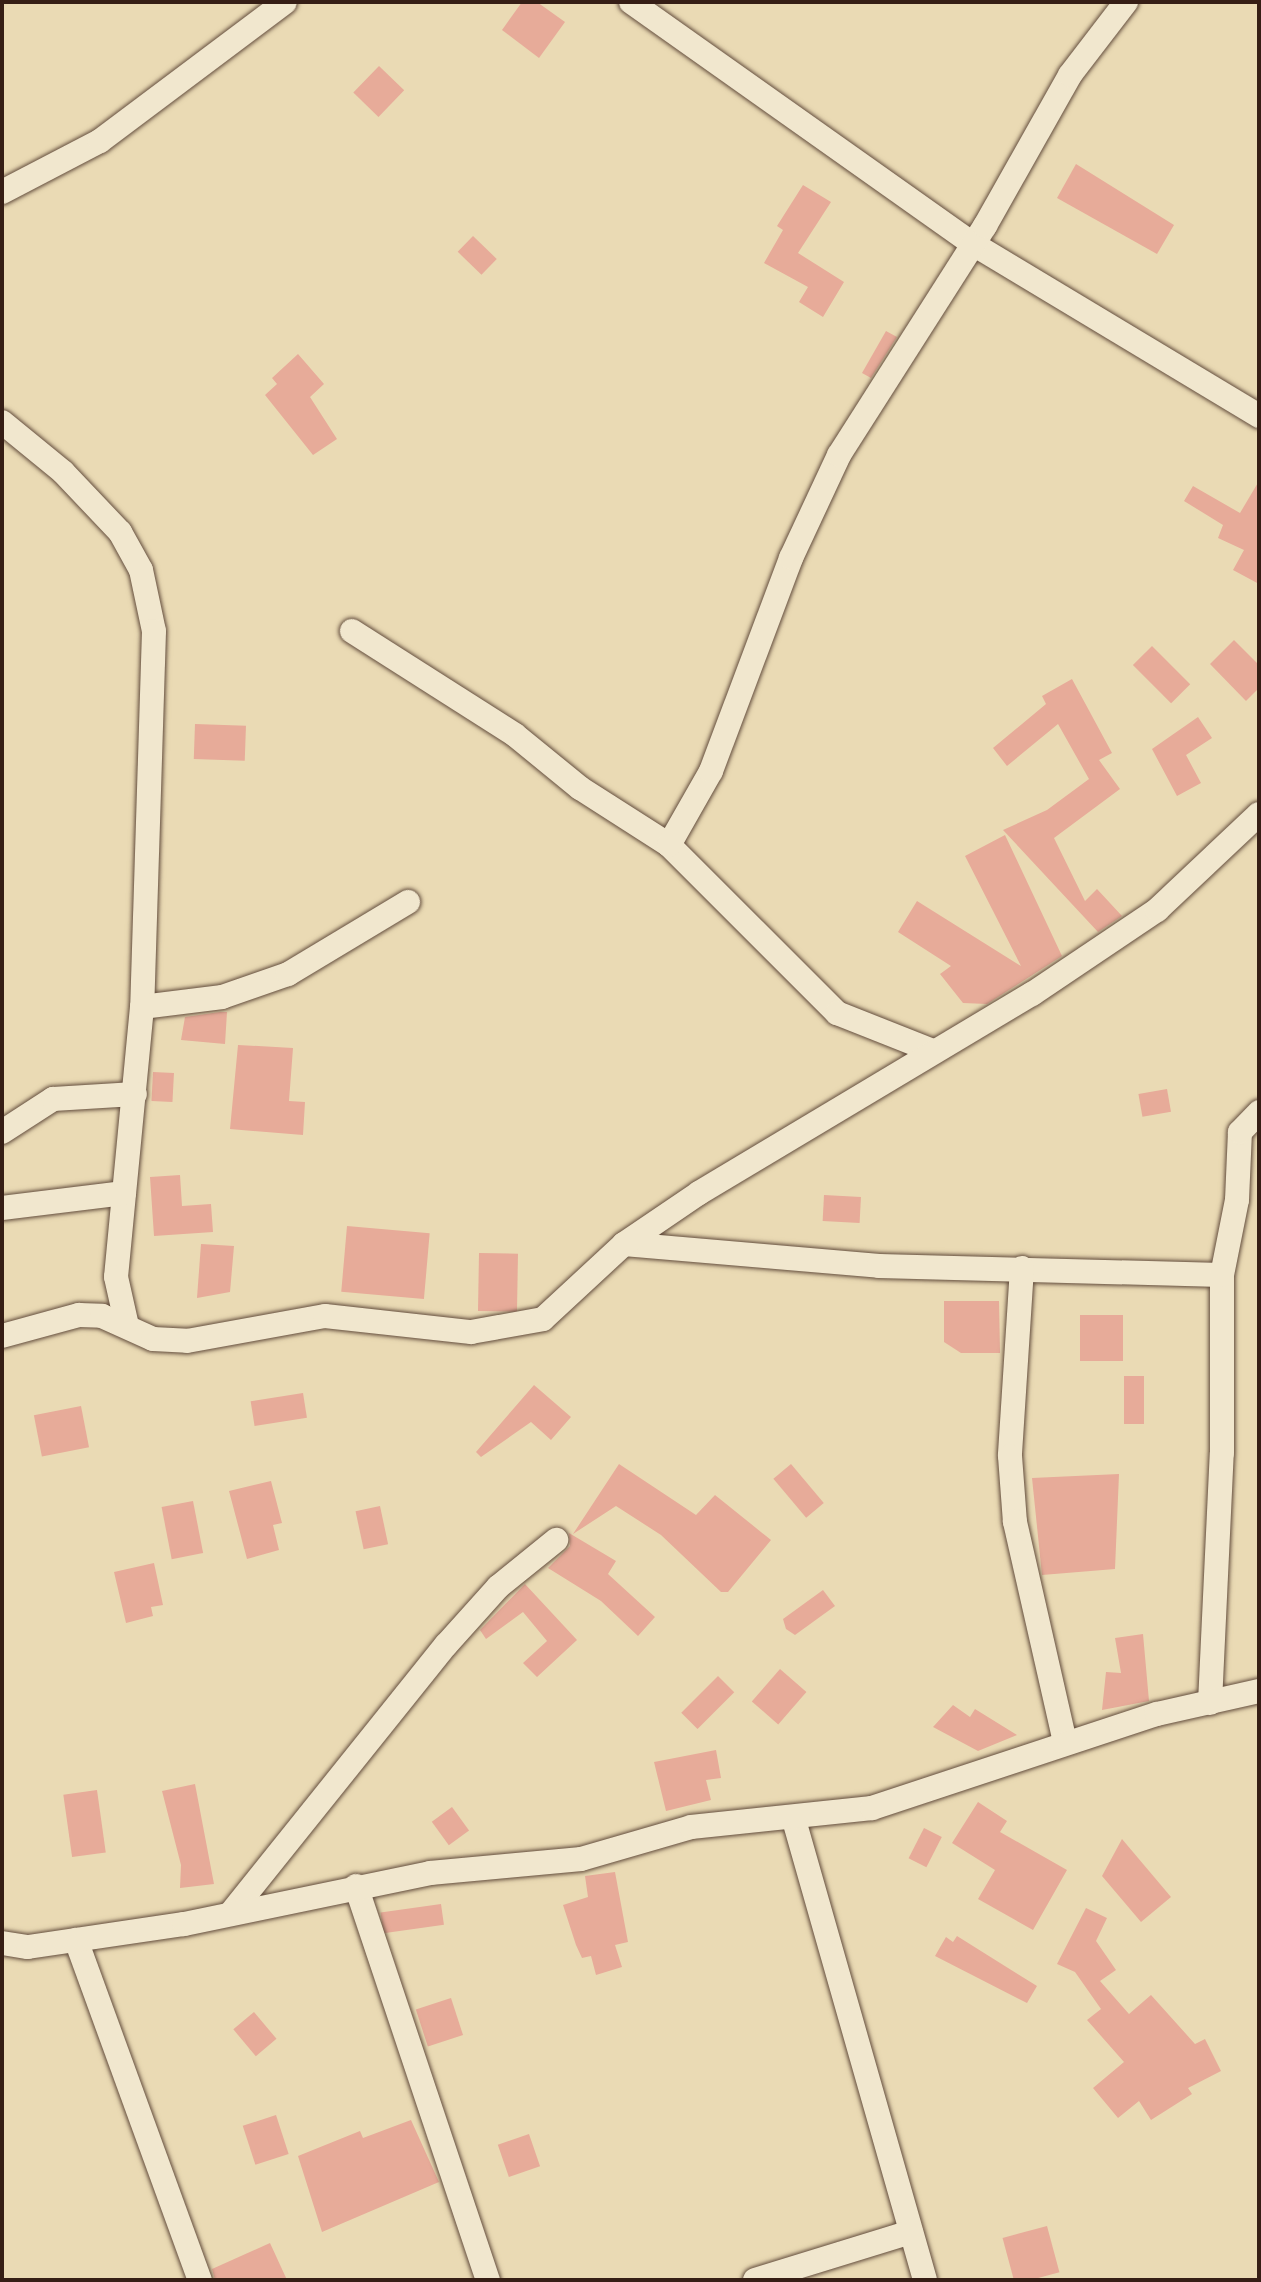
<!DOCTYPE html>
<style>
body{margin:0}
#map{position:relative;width:1261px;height:2282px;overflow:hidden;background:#eadab4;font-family:"Gentium Book Plus",serif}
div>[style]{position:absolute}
.building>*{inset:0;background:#e7ab99;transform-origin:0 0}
.roads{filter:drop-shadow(0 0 2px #634d3d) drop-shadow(0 0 2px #634d3d)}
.street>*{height:24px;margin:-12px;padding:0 12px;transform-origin:12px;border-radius:12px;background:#f1e7ce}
span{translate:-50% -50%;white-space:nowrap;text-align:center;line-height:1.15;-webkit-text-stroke:6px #f1e7ce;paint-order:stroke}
.frame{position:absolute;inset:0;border:4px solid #361e15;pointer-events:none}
</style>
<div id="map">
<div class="building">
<i style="clip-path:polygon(522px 2px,537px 2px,565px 22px,539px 58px,502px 30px)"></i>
<i style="left:379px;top:66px;width:35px;height:37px;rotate:44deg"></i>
<i style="clip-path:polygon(1076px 164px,1174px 225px,1157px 254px,1057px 198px)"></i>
<i style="clip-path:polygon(803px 185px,831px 202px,798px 253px,844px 282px,823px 317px,799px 302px,808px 287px,764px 263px,783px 230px,777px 226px)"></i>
<i style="left:473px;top:236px;width:33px;height:22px;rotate:44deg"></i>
<i style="clip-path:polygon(886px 331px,897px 337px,871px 378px,862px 373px)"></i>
<i style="clip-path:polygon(298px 354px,324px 384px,310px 397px,337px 439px,313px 455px,265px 395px,277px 384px,272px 378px)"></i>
<i style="clip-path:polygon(1259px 481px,1259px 584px,1233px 570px,1244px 550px,1218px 538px,1223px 525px,1184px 501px,1193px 486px,1240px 513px)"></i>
<i style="clip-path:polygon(1234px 640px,1259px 665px,1259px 688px,1246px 701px,1210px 664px)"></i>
<i style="left:1152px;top:646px;width:54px;height:27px;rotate:45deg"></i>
<i style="clip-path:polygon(1072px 679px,1112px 753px,1099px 760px,1120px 789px,1054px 838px,1085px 901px,1097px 889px,1122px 916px,1098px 932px,1003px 830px,1047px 810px,1089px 779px,1058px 724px,1007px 766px,993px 748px,1046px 704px,1042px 696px)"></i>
<i style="clip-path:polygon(1198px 717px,1212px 738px,1186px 755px,1201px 783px,1177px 796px,1152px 749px)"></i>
<i style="left:195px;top:724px;width:51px;height:35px;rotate:2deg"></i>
<i style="clip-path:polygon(1005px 835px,1062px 956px,987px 1004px,963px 1003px,940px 974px,951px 966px,898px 932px,917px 901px,1021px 966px,965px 856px)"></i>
<i style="clip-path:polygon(220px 1012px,227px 1012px,225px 1044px,181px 1040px,185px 1017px)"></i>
<i style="clip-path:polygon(238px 1045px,293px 1048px,289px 1101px,305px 1102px,303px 1135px,230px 1129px)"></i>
<i style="left:153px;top:1072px;width:21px;height:29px;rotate:3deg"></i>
<i style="left:1167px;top:1089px;width:23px;height:29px;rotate:80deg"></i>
<i style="clip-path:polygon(180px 1175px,182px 1206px,211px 1204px,213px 1232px,154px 1236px,150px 1177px)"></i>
<i style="left:824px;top:1195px;width:37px;height:26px;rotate:3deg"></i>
<i style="left:347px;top:1226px;width:83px;height:66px;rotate:5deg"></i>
<i style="clip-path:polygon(201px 1244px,234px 1246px,230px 1292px,197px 1298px)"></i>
<i style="left:479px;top:1253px;width:39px;height:58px;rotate:1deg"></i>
<i style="clip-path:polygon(944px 1301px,999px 1301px,1000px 1353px,961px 1353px,944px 1342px)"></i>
<i style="left:1080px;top:1315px;width:43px;height:46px"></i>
<i style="left:1124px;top:1376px;width:20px;height:48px"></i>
<i style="clip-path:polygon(534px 1385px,571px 1417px,551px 1440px,531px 1422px,481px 1457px,476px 1452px)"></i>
<i style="left:303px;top:1393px;width:25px;height:53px;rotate:81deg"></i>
<i style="left:81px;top:1406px;width:42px;height:48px;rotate:79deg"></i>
<i style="clip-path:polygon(619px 1464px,696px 1515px,715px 1495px,771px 1540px,728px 1592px,721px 1592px,661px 1535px,616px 1506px,573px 1534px)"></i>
<i style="left:791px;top:1464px;width:51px;height:23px;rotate:50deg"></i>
<i style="clip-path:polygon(1119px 1474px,1115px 1569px,1042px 1575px,1032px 1478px)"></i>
<i style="clip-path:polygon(271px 1481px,282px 1523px,273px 1525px,279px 1550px,247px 1559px,229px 1491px)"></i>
<i style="left:193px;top:1501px;width:53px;height:32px;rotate:79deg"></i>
<i style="left:380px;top:1506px;width:39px;height:25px;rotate:78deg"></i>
<i style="clip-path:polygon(569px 1533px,616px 1561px,608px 1574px,655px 1617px,638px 1636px,601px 1601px,548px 1568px,570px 1546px)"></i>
<i style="clip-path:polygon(154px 1563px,163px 1605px,151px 1607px,153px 1616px,126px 1623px,114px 1572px)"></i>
<i style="clip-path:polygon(525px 1584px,577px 1640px,537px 1677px,523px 1663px,547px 1641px,523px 1612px,486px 1639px,480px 1630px)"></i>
<i style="clip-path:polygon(823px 1590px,835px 1606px,795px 1635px,786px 1629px,783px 1619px)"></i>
<i style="clip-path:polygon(1143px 1634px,1149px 1701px,1102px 1710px,1106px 1672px,1121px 1673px,1115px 1638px)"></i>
<i style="left:780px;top:1669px;width:35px;height:43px;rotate:41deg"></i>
<i style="left:718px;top:1676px;width:23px;height:52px;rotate:45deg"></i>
<i style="clip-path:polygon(953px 1705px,970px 1717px,975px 1709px,1017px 1735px,978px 1751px,933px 1727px)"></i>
<i style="clip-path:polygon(716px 1750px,721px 1778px,706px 1780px,711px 1800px,666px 1811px,654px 1762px)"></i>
<i style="clip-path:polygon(195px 1784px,214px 1884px,180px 1888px,181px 1865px,162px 1791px)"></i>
<i style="left:97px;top:1790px;width:63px;height:34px;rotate:82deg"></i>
<i style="clip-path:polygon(978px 1802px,1007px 1821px,1000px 1832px,1067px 1870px,1033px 1930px,978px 1899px,995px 1870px,952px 1843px)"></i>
<i style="left:452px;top:1807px;width:29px;height:25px;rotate:54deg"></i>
<i style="left:924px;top:1828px;width:20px;height:34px;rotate:27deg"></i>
<i style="clip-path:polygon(1122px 1839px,1171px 1897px,1141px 1922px,1102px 1876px)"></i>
<i style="clip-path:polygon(615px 1872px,628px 1942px,615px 1945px,622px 1967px,596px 1975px,591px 1956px,582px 1958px,576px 1945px,563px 1905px,588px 1897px,585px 1876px)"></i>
<i style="left:441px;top:1904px;width:21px;height:61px;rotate:82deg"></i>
<i style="clip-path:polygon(1086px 1908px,1107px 1918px,1096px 1941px,1116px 1970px,1100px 1981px,1129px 2014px,1151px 1995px,1195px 2044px,1205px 2039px,1221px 2071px,1188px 2088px,1192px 2094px,1151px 2120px,1139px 2101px,1118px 2118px,1093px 2088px,1124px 2062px,1087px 2020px,1101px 2009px,1075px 1972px,1057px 1964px)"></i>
<i style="clip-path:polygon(957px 1936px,1037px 1986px,1027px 2003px,935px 1956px,946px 1937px,953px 1942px)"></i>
<i style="left:451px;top:1998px;width:39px;height:37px;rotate:72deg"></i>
<i style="left:254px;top:2012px;width:35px;height:27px;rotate:50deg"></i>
<i style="left:276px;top:2115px;width:41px;height:35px;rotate:72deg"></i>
<i style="clip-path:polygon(411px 2120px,439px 2182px,322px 2232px,298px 2156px,360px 2131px,363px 2138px)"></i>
<i style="left:529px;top:2134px;width:34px;height:33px;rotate:71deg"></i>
<i style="left:1047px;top:2226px;width:48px;height:46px;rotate:75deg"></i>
<i style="clip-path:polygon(270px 2243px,287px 2280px,215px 2280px,212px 2269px)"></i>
</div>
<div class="roads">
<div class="street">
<i style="left:631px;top:2px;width:419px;rotate:35.3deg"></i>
<i style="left:973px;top:244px;width:334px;rotate:31deg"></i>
<i style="left:2px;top:192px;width:110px;rotate:-27.5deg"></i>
<i style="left:100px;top:141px;width:231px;rotate:-36.9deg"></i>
<i style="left:2px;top:422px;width:79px;rotate:39.3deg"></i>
<i style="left:63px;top:472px;width:83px;rotate:46.5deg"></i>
<i style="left:120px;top:532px;width:43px;rotate:61.1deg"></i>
<i style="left:141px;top:570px;width:62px;rotate:78deg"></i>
<i style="left:154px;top:631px;width:376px;rotate:91.8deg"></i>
<i style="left:142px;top:1007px;width:271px;rotate:95.5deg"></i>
<i style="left:116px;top:1277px;width:50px;rotate:77.3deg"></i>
<i style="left:352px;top:631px;width:193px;rotate:32.5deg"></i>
<i style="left:515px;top:735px;width:84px;rotate:39.2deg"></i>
<i style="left:580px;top:788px;width:106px;rotate:32.6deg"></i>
<i style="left:669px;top:845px;width:238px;rotate:45deg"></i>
<i style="left:837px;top:1013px;width:103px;rotate:21.6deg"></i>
<i style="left:669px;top:845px;width:85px;rotate:-60.4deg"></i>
<i style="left:711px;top:771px;width:228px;rotate:-69.4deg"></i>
<i style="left:791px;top:558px;width:114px;rotate:-65deg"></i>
<i style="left:839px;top:455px;width:272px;rotate:-57.5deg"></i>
<i style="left:985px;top:226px;width:173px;rotate:-60.6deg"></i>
<i style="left:1070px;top:75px;width:92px;rotate:-52.5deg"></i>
<i style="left:142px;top:1007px;width:81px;rotate:-7.1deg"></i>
<i style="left:222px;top:997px;width:70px;rotate:-19.2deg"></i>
<i style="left:288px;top:974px;width:140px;rotate:-31deg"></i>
<i style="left:2px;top:1132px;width:61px;rotate:-32.9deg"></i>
<i style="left:53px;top:1099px;width:82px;rotate:-3.5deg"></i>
<i style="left:2px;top:1208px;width:123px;rotate:-7deg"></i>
<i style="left:624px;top:1244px;width:256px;rotate:4.9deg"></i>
<i style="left:879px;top:1266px;width:343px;rotate:1.5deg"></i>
<i style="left:1022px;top:1268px;width:188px;rotate:93.7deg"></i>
<i style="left:1010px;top:1456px;width:66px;rotate:85.7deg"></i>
<i style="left:1015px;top:1522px;width:226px;rotate:77.2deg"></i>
<i style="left:2px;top:1336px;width:80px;rotate:-15.3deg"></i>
<i style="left:79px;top:1315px;width:23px;rotate:2deg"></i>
<i style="left:102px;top:1316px;width:56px;rotate:24.3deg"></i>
<i style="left:153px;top:1339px;width:34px;rotate:3deg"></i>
<i style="left:187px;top:1341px;width:140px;rotate:-10.3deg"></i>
<i style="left:325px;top:1316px;width:147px;rotate:6.3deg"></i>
<i style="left:471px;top:1332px;width:73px;rotate:-10.2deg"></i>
<i style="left:543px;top:1319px;width:110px;rotate:-42.8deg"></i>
<i style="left:624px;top:1244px;width:91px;rotate:-34.2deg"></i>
<i style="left:699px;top:1193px;width:388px;rotate:-30.9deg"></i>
<i style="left:1032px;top:994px;width:151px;rotate:-33.9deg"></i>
<i style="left:1157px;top:910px;width:140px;rotate:-43.3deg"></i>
<i style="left:1210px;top:1703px;width:250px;rotate:-87.3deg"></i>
<i style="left:1222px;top:1453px;width:178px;rotate:-90deg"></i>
<i style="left:1222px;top:1275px;width:76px;rotate:-78.7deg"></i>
<i style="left:1237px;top:1200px;width:68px;rotate:-87.5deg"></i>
<i style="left:1240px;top:1132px;width:28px;rotate:-46deg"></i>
<i style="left:794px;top:1820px;width:478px;rotate:74.1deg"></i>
<i style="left:356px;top:1886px;width:416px;rotate:71.5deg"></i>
<i style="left:231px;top:1913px;width:344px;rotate:-51.3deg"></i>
<i style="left:446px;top:1645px;width:78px;rotate:-48.1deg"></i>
<i style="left:498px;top:1587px;width:75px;rotate:-39deg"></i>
<i style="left:76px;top:1940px;width:362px;rotate:70deg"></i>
<i style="left:2px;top:1943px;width:26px;rotate:9deg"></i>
<i style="left:28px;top:1947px;width:158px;rotate:-8.4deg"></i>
<i style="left:184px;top:1924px;width:251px;rotate:-11.7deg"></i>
<i style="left:430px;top:1873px;width:152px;rotate:-5.3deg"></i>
<i style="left:581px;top:1859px;width:115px;rotate:-16.2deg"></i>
<i style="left:691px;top:1827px;width:182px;rotate:-6deg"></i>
<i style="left:872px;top:1808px;width:300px;rotate:-18.3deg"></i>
<i style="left:1157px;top:1714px;width:105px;rotate:-12.7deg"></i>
<i style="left:755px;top:2280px;width:163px;rotate:-17.1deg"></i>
</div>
</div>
<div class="frame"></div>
</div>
